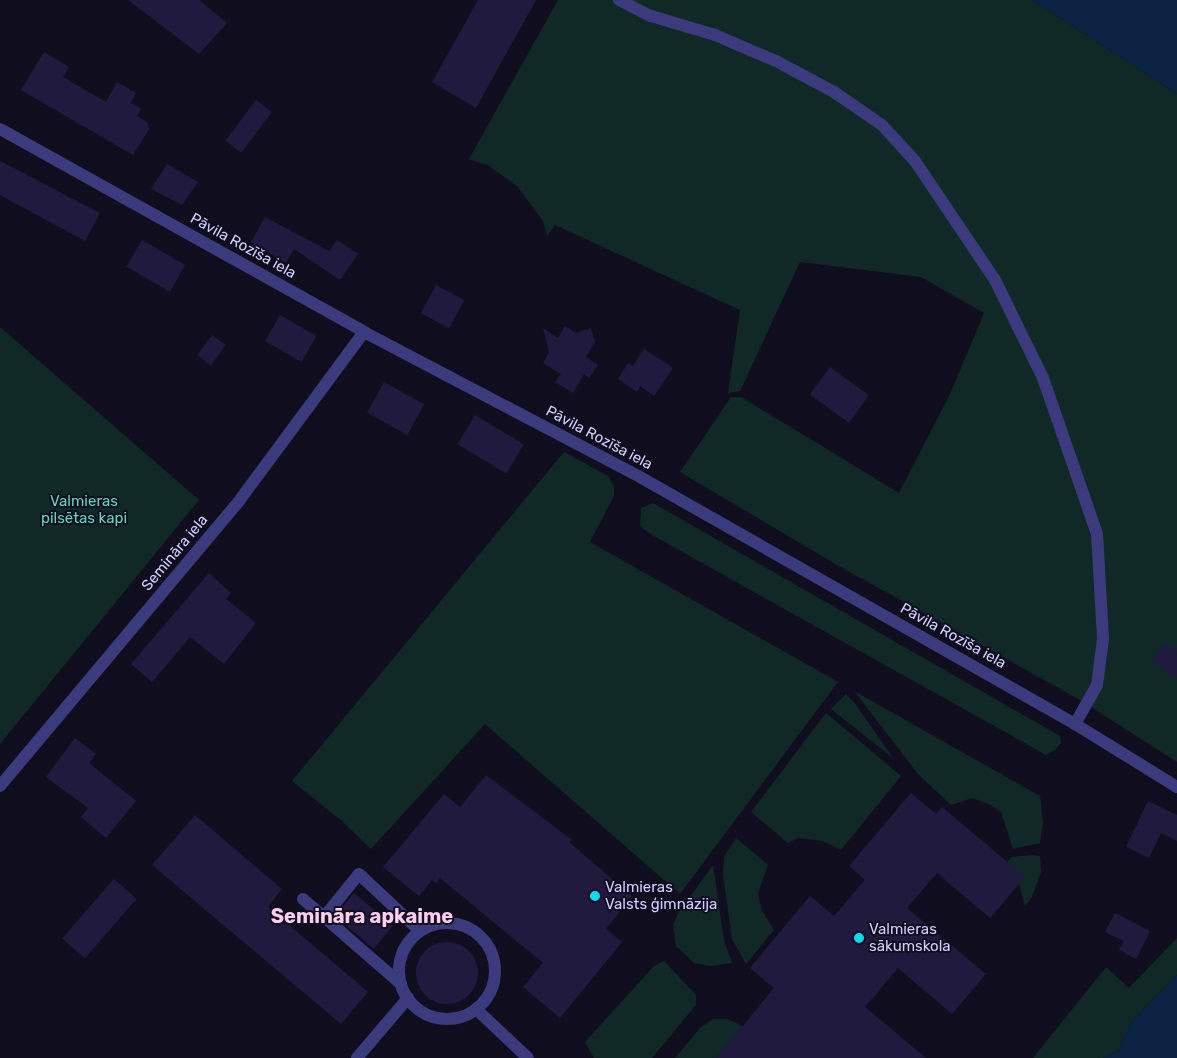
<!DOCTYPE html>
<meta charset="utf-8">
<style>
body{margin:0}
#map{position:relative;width:1177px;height:1058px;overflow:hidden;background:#100d1f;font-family:Rubik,sans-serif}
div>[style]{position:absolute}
.green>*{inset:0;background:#102927}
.water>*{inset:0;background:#0d2343}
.building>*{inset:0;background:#211a3f;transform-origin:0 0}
.round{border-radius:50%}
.minor>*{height:12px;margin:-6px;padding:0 6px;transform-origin:6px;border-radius:6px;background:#3b3a7d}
.minor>.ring{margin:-6px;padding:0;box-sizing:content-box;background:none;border:12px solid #3b3a7d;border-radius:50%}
.tertiary>*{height:12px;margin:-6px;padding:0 6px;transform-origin:6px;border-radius:6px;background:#3b3a7d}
.dots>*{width:14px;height:14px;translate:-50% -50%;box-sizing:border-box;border:2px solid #100d1f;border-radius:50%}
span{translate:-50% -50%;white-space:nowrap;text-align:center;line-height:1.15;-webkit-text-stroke:4px #100d1f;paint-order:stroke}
.street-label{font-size:15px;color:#d1cdfd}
.park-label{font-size:15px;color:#5cdab8}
.poi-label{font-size:15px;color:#d1cdfd}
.left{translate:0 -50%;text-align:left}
.district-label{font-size:20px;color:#fdcfed;font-weight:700}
</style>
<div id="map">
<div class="green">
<i style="clip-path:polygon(558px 0,1033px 0,1177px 94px,1177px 762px,1080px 700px,837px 565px,680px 472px,731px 397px,741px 397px,899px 493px,950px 394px,984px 313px,921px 277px,800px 262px,740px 391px,728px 393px,740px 310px,555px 225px,547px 236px,543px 221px,517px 186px,489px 166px,469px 159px)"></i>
<i style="clip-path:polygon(0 327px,199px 500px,0 744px)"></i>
<i style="clip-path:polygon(564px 452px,608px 476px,614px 486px,614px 496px,590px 542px,838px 682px,680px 894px,485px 724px,371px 849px,342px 821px,292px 781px)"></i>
<i style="clip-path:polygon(653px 503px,1060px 736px,1061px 743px,1055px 750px,1046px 755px,652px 535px,640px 526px,641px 508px)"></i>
<i style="clip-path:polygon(854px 691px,1040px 796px,1043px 823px,1040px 843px,1013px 849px,1001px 812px,987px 803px,972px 798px,951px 805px,918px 774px)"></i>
<i style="clip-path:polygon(846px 694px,856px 705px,893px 758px,831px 709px)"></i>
<i style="clip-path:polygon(826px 713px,901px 776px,841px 850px,822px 841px,798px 838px,788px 843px,751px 812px)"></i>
<i style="clip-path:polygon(736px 838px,768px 865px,758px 893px,762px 911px,774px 930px,746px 964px,732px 939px,723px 875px,724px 857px)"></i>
<i style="clip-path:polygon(1031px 855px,1040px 856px,1041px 872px,1032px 897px,1025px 906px,1019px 884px,1007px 862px,1012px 857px)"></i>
<i style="clip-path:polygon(713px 865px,724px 940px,732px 963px,710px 966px,694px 963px,676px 946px,673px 926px,678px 913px)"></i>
<i style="clip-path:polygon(1177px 938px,1177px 975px,1132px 1021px,1118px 1051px,1103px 1058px,1033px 1058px,1106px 967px,1129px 988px)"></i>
<i style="clip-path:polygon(664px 961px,696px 995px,696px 1005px,652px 1058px,594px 1058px,585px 1042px,654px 966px)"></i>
<i style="clip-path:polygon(713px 1019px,727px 1019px,743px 1026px,716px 1058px,675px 1058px,700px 1028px)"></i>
</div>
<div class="water">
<i style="clip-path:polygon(1033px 0,1177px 0,1177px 94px)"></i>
<i style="clip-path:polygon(1177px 975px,1177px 1058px,1103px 1058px,1118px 1051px,1132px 1021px)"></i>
</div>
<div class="building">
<i style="clip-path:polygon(128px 0,199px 0,227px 23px,199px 54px)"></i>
<i style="clip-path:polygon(478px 0,536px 0,476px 108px,432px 82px)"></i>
<i style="clip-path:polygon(44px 52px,69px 67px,63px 77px,106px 102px,117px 82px,136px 93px,131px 103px,141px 109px,137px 116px,147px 122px,149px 129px,133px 155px,21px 90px)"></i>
<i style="left:256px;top:100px;width:20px;height:51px;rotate:37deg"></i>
<i style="clip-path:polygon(0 161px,100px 213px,85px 241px,0 195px)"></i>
<i style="clip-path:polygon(167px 164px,198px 182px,182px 205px,151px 189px)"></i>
<i style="clip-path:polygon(265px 217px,329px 251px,337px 240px,358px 254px,340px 280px,294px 249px,286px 263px,251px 242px)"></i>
<i style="left:142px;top:240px;width:50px;height:31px;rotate:30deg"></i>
<i style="left:436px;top:285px;width:32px;height:32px;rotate:28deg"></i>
<i style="left:280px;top:315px;width:42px;height:30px;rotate:30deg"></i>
<i style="clip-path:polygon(565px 326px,576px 333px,591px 328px,595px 342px,586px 357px,598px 365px,589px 378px,584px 374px,573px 393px,555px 382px,561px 374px,543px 363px,549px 352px,543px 328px,558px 338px)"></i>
<i style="left:212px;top:335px;width:17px;height:25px;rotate:36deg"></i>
<i style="clip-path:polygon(644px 349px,673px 368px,654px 396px,640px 386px,637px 392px,618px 379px,628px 363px,633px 366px)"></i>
<i style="left:830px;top:367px;width:48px;height:34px;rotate:36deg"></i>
<i style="left:384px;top:382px;width:46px;height:35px;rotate:29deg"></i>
<i style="left:475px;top:415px;width:57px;height:34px;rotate:31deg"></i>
<i style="clip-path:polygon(209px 573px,231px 593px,226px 599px,256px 623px,224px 664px,190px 637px,152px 682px,131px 664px)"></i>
<i style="clip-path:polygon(1165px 642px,1177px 651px,1177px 679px,1152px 661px)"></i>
<i style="clip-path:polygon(75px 738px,96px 754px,89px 763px,136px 801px,106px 838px,81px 817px,88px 808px,46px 777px)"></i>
<i style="clip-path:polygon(486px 775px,572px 840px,569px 842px,632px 896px,606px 929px,622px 942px,560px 1018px,523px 987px,543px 963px,440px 878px,436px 883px,432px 880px,419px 896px,383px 867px,444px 794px,460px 807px)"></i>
<i style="clip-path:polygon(911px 793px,936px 814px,942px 807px,1025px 877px,990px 918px,937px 873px,907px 908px,986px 974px,952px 1014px,898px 968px,865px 1007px,926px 1058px,716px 1058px,774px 988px,750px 968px,810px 896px,834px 916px,865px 880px,849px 866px)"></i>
<i style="clip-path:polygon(1148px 801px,1177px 815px,1177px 841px,1161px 833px,1149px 858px,1126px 847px)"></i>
<i style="clip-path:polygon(195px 815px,282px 889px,268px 907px,368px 992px,341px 1024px,152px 865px)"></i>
<i style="left:114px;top:879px;width:30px;height:79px;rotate:41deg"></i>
<i style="left:354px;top:893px;width:51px;height:30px;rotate:40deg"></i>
<i style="clip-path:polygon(1115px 913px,1150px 931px,1136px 959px,1119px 950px,1124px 941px,1105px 932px)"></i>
<i class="round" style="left:416px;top:942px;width:62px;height:62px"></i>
</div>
<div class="minor">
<i style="left:619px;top:0;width:36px;rotate:27deg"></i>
<i style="left:651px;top:16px;width:67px;rotate:16.5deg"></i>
<i style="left:715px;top:35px;width:66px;rotate:23.1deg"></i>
<i style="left:776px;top:61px;width:66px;rotate:28.1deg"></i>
<i style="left:834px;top:92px;width:58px;rotate:34.5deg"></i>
<i style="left:882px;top:125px;width:49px;rotate:47.5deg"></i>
<i style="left:915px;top:161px;width:143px;rotate:56.1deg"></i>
<i style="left:995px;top:280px;width:109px;rotate:63.9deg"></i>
<i style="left:1043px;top:378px;width:165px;rotate:70.9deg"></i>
<i style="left:1097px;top:534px;width:105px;rotate:86.7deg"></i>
<i style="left:1103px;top:639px;width:46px;rotate:97.4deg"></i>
<i style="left:1097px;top:685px;width:45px;rotate:119.4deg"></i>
<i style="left:0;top:786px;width:372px;rotate:-50deg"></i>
<i style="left:239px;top:501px;width:210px;rotate:-53.5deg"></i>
<i style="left:303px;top:899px;width:28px;rotate:41deg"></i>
<i class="ring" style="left:399px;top:923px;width:84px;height:84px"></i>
<i style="left:401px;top:984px;width:102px;rotate:-139deg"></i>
<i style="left:324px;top:917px;width:55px;rotate:-50.9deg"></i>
<i style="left:359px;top:874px;width:83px;rotate:43.1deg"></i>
<i style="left:476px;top:1009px;width:71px;rotate:43.3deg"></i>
<i style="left:357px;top:1058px;width:79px;rotate:-49.6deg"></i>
</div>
<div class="tertiary">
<i style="left:0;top:129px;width:417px;rotate:29.1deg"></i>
<i style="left:364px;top:332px;width:312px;rotate:27.7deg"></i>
<i style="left:640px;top:477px;width:500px;rotate:29.59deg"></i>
<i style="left:1075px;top:724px;width:120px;rotate:31.7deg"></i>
</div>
<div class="dots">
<i style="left:595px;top:896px;background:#08dcef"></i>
<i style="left:859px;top:938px;background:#08dcef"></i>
</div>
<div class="street-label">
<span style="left:243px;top:246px;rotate:29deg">Pāvila Rozīša iela</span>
<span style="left:599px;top:438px;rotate:28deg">Pāvila Rozīša iela</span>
<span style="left:175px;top:553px;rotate:-50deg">Semināra iela</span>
<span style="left:953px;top:636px;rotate:29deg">Pāvila Rozīša iela</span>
</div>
<div class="park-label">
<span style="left:84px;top:510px">Valmieras<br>pilsētas kapi</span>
</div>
<div class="poi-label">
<span class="left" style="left:605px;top:896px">Valmieras<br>Valsts ģimnāzija</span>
<span class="left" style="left:869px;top:938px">Valmieras<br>sākumskola</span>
</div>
<div class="district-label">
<span style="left:362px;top:916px">Semināra apkaime</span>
</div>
</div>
